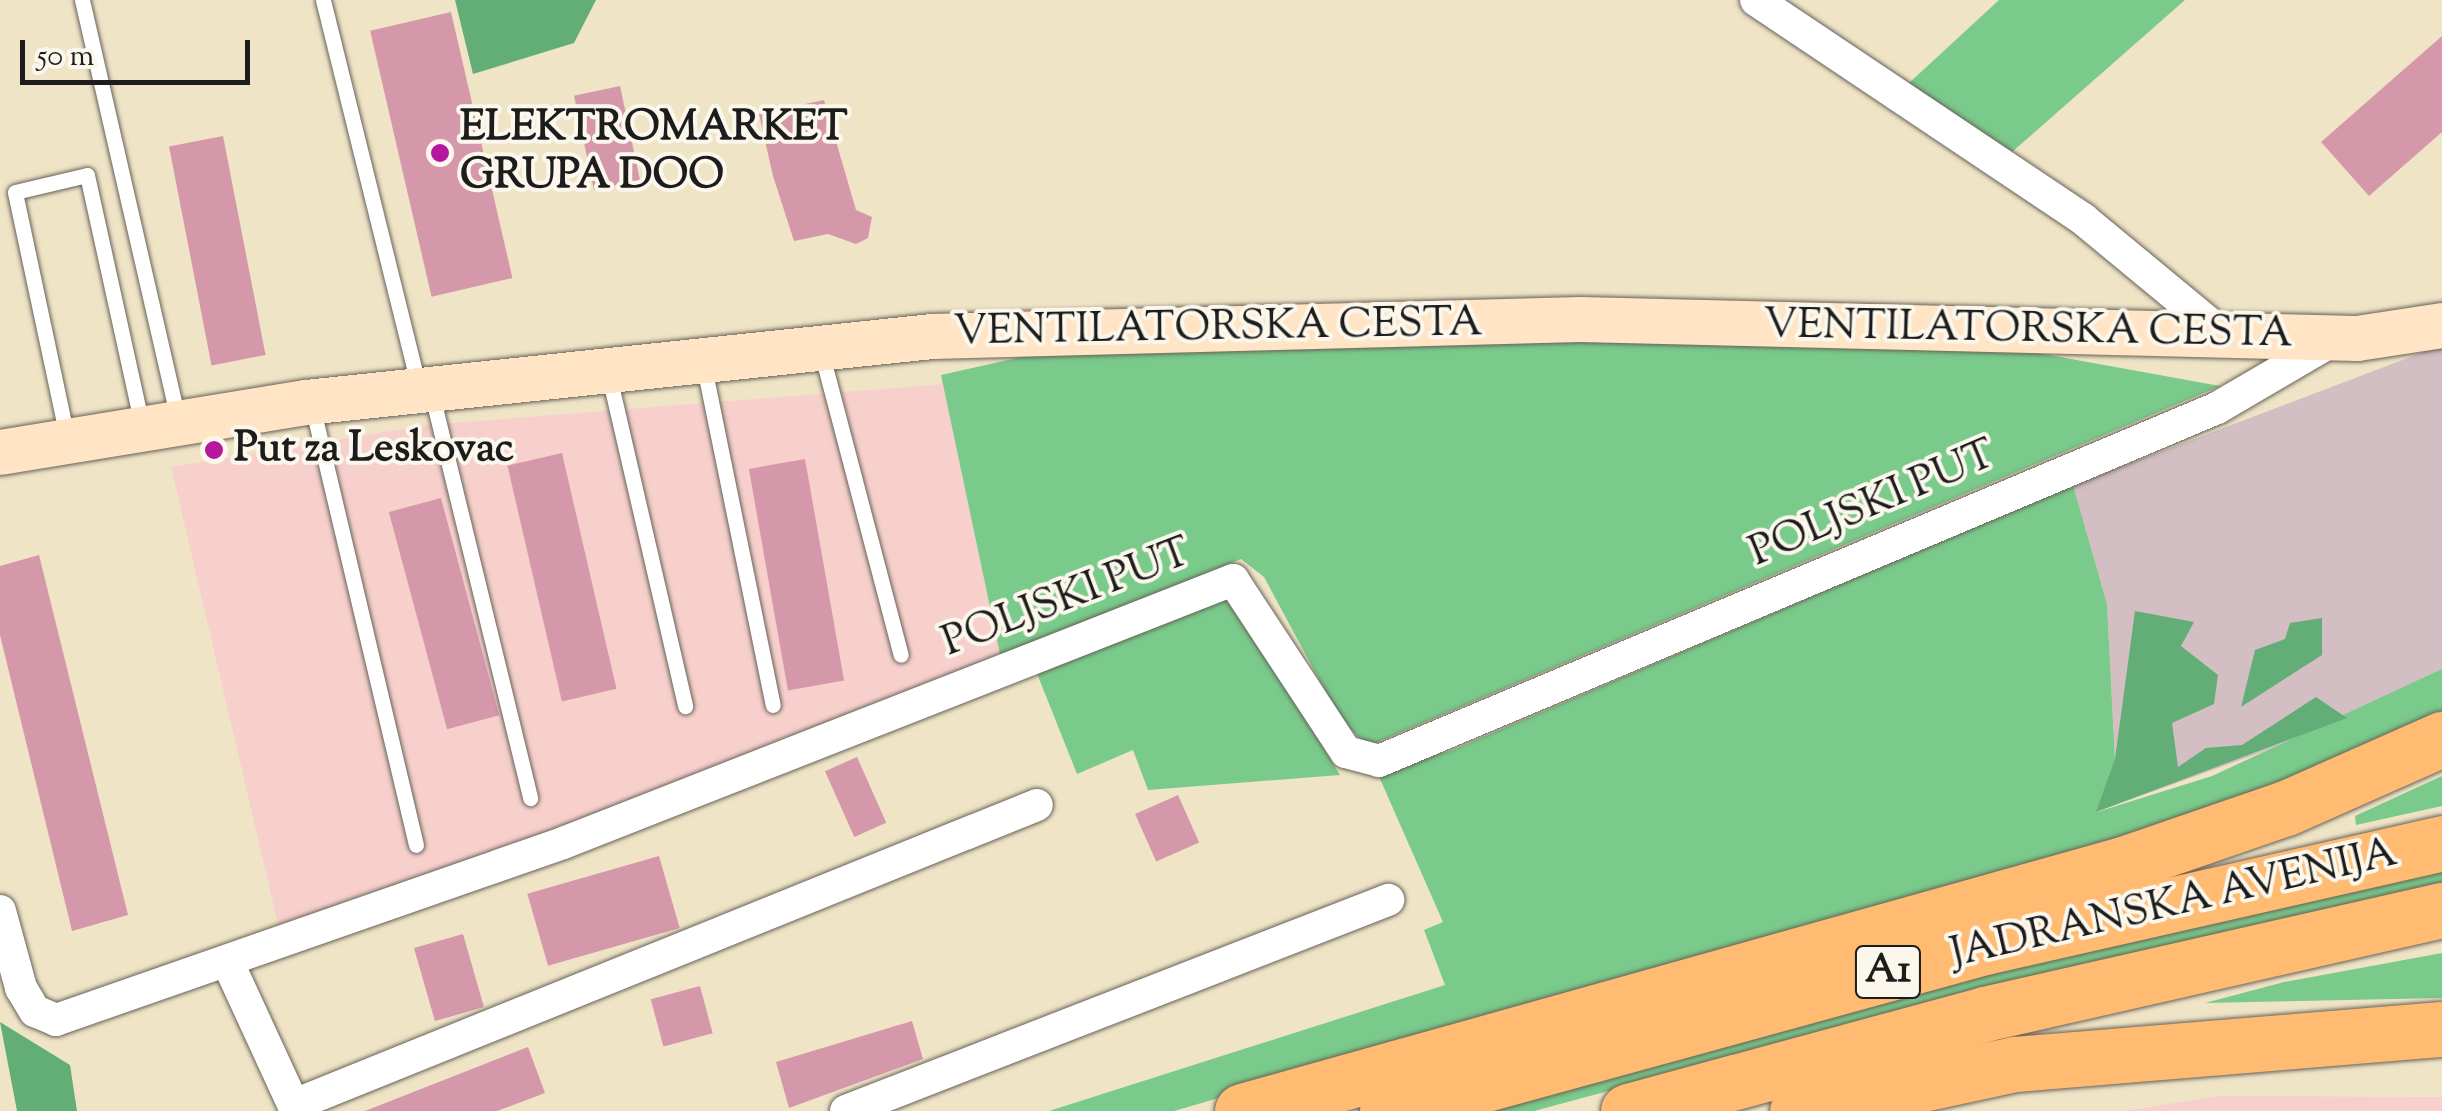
<!DOCTYPE html>
<style>
body{margin:0}
#map{position:relative;width:2442px;height:1111px;overflow:hidden;background:#f0e4c7;font-family:"Sorts Mill Goudy",serif}
div>[style]{position:absolute}
.built>*{inset:0;background:#f7d0cc}
.industrial>*{inset:0;background:#d2bec3}
.green>*{inset:0;background:#7aca8b}
.forest>*{inset:0;background:#63ae77}
.building>*{inset:0;background:#d598ab;transform-origin:0 0}
.roads{filter:drop-shadow(0 0 2px #666258) drop-shadow(0 0 2px #666258)}
.lane>*{height:15px;margin:-7.5px;padding:0 7.5px;transform-origin:7.5px;border-radius:7.5px;background:#fff}
.street>*{height:32px;margin:-16px;padding:0 16px;transform-origin:16px;border-radius:16px;background:#fff}
.secondary>*{height:45px;margin:-22.5px;padding:0 22.5px;transform-origin:22.5px;border-radius:22.5px;background:#ffe4c6}
.highway>*{height:55px;margin:-27.5px;padding:0 27.5px;transform-origin:27.5px;border-radius:27.5px;background:#febb71}
.dots>*{width:28px;height:28px;translate:-50% -50%;box-sizing:border-box;border:5px solid #fbf7ec;border-radius:50%}
span{translate:-50% -50%;white-space:nowrap;text-align:center;line-height:1.15;-webkit-text-stroke:8px #fbf7ec;paint-order:stroke}
.shield-label span{padding:2px 8px;background:#fbf7ec;border:2px solid;border-radius:8px;-webkit-text-stroke-width:0}
.shield-label{font-size:40px;color:#1c1c1c;font-weight:700}
.poi-label{font-size:42px;color:#1c1c1c;font-weight:700}
.left{translate:0 -50%;text-align:left}
.street-label{font-size:42px;color:#1c1c1c}
.scale{position:absolute;left:20px;top:40px;width:230px;height:45px;box-sizing:border-box;border:5px solid #1c1c1c;border-top:0;padding-left:12px;font-size:30px;line-height:35px;white-space:nowrap;color:#1c1c1c;-webkit-text-stroke:8px #fbf7ec;paint-order:stroke}
</style>
<div id="map">
<div class="built">
<i style="clip-path:polygon(943px 384px,1001px 659px,280px 933px,171px 467px,427px 425px)"></i>
<i style="clip-path:polygon(2217px 1096px,2442px 1097px,2442px 1111px,2125px 1111px)"></i>
</div>
<div class="industrial">
<i style="clip-path:polygon(2442px 345px,2442px 669px,2296px 740px,2096px 812px,2115px 759px,2107px 604px,2073px 485px)"></i>
</div>
<div class="green">
<i style="clip-path:polygon(1999px 0,2185px 0,2012px 152px,1908px 84px)"></i>
<i style="clip-path:polygon(1588px 341px,2038px 353px,2220px 386px,1368px 746px,1341px 720px,1264px 577px,1241px 559px,1001px 659px,941px 375px,1026px 356px)"></i>
<i style="clip-path:polygon(2073px 485px,2107px 604px,2115px 760px,2097px 812px,2212px 776px,2442px 669px,2442px 718px,2291px 787px,1174px 1111px,1049px 1111px,1445px 985px,1424px 930px,1443px 922px,1377px 772px,1453px 750px)"></i>
<i style="clip-path:polygon(1229px 592px,1340px 775px,1148px 790px,1133px 750px,1077px 774px,1036px 671px)"></i>
<i style="clip-path:polygon(2442px 776px,2442px 806px,2356px 825px,2355px 816px)"></i>
<i style="clip-path:polygon(2442px 870px,2442px 885px,2006px 984px,1534px 1111px,1476px 1111px,1983px 973px)"></i>
<i style="clip-path:polygon(2442px 953px,2442px 998px,2205px 1003px,2284px 982px)"></i>
</div>
<div class="forest">
<i style="clip-path:polygon(455px 0,596px 0,574px 43px,473px 74px)"></i>
<i style="clip-path:polygon(2135px 611px,2194px 622px,2181px 646px,2218px 675px,2214px 704px,2172px 723px,2178px 767px,2206px 748px,2242px 745px,2316px 697px,2347px 718px,2096px 812px,2115px 759px)"></i>
<i style="clip-path:polygon(2322px 618px,2322px 655px,2241px 707px,2255px 650px,2285px 639px,2290px 623px)"></i>
<i style="clip-path:polygon(0 1022px,70px 1065px,77px 1111px,17px 1111px)"></i>
</div>
<div class="building">
<i style="left:451px;top:12px;width:273px;height:83px;rotate:77deg"></i>
<i style="clip-path:polygon(2442px 36px,2442px 132px,2369px 196px,2321px 142px)"></i>
<i style="left:620px;top:86px;width:96px;height:47px;rotate:78deg"></i>
<i style="clip-path:polygon(824px 100px,856px 210px,872px 217px,868px 238px,856px 244px,828px 234px,794px 241px,773px 176px,759px 114px)"></i>
<i style="left:223px;top:136px;width:223px;height:55px;rotate:79deg"></i>
<i style="left:562px;top:453px;width:242px;height:56px;rotate:77deg"></i>
<i style="left:805px;top:459px;width:225px;height:57px;rotate:80deg"></i>
<i style="left:441px;top:498px;width:225px;height:54px;rotate:75deg"></i>
<i style="clip-path:polygon(39px 555px,128px 915px,72px 931px,0 635px,0 566px)"></i>
<i style="left:857px;top:757px;width:72px;height:35px;rotate:66deg"></i>
<i style="left:1178px;top:795px;width:52px;height:47px;rotate:66deg"></i>
<i style="left:659px;top:856px;width:75px;height:137px;rotate:74deg"></i>
<i style="left:463px;top:934px;width:76px;height:51px;rotate:74deg"></i>
<i style="left:700px;top:986px;width:49px;height:51px;rotate:75deg"></i>
<i style="clip-path:polygon(912px 1021px,923px 1059px,789px 1108px,776px 1062px)"></i>
<i style="clip-path:polygon(528px 1047px,545px 1093px,497px 1111px,365px 1111px)"></i>
</div>
<div class="roads">
<div class="lane">
<i style="left:82px;top:0;width:431px;rotate:77.1deg"></i>
<i style="left:323px;top:0;width:396px;rotate:76.1deg"></i>
<i style="left:821px;top:351px;width:314px;rotate:75.3deg"></i>
<i style="left:703px;top:362px;width:350px;rotate:78.5deg"></i>
<i style="left:609px;top:376px;width:339px;rotate:77deg"></i>
<i style="left:432px;top:395px;width:415px;rotate:76.3deg"></i>
<i style="left:312px;top:405px;width:452px;rotate:76.7deg"></i>
<i style="left:67px;top:437px;width:250px;rotate:-102deg"></i>
<i style="left:15px;top:192px;width:74px;rotate:-13.3deg"></i>
<i style="left:87px;top:175px;width:256px;rotate:77.6deg"></i>
</div>
<div class="street">
<i style="left:1756px;top:0;width:394px;rotate:33.8deg"></i>
<i style="left:2083px;top:219px;width:187px;rotate:39.6deg"></i>
<i style="left:0;top:911px;width:80px;rotate:74.7deg"></i>
<i style="left:21px;top:988px;width:27px;rotate:59deg"></i>
<i style="left:35px;top:1011px;width:23px;rotate:23deg"></i>
<i style="left:56px;top:1020px;width:537px;rotate:-19.24deg"></i>
<i style="left:563px;top:843px;width:720px;rotate:-21.43deg"></i>
<i style="left:1233px;top:580px;width:206px;rotate:56.7deg"></i>
<i style="left:1346px;top:752px;width:34px;rotate:15deg"></i>
<i style="left:1379px;top:761px;width:909px;rotate:-22.84deg"></i>
<i style="left:2217px;top:408px;width:139px;rotate:-30.3deg"></i>
<i style="left:229px;top:965px;width:161px;rotate:65.3deg"></i>
<i style="left:294px;top:1105px;width:801px;rotate:-21.99deg"></i>
<i style="left:846px;top:1111px;width:582px;rotate:-21.27deg"></i>
</div>
<div class="secondary">
<i style="left:0;top:452px;width:310px;rotate:-9.3deg"></i>
<i style="left:306px;top:402px;width:629px;rotate:-6.02deg"></i>
<i style="left:932px;top:336px;width:648px;rotate:-1.5deg"></i>
<i style="left:1580px;top:319px;width:777px;rotate:1.4deg"></i>
<i style="left:2357px;top:338px;width:86px;rotate:-8.7deg"></i>
</div>
<div class="highway">
<i style="left:1242px;top:1111px;width:915px;rotate:-15.66deg"></i>
<i style="left:2123px;top:864px;width:172px;rotate:-19deg"></i>
<i style="left:2286px;top:808px;width:171px;rotate:-23.9deg"></i>
<i style="left:1387px;top:1111px;width:620px;rotate:-15.34deg"></i>
<i style="left:1985px;top:947px;width:469px;rotate:-12.8deg"></i>
<i style="left:1628px;top:1111px;width:369px;rotate:-15.2deg"></i>
<i style="left:1984px;top:1014px;width:470px;rotate:-12.8deg"></i>
<i style="left:1797px;top:1111px;width:223px;rotate:-12.2deg"></i>
<i style="left:2015px;top:1064px;width:428px;rotate:-4.7deg"></i>
</div>
</div>
<div class="dots">
<i style="left:440px;top:153px;background:#b5179e"></i>
<i style="left:214px;top:450px;background:#b5179e"></i>
</div>
<div class="shield-label">
<span style="left:1888px;top:972px">A1</span>
</div>
<div class="poi-label">
<span class="left" style="left:460px;top:153px">ELEKTROMARKET<br>GRUPA DOO</span>
<span class="left" style="left:234px;top:450px">Put za Leskovac</span>
</div>
<div class="street-label">
<span style="left:1218px;top:329px;rotate:-1deg">VENTILATORSKA CESTA</span>
<span style="left:2028px;top:331px;rotate:1deg">VENTILATORSKA CESTA</span>
<span style="left:1873px;top:505px;rotate:-23deg">POLJSKI PUT</span>
<span style="left:1067px;top:599px;rotate:-21deg">POLJSKI PUT</span>
<span style="left:2174px;top:905px;rotate:-13deg">JADRANSKA AVENIJA</span>
</div>
<div class="scale">50 m</div>
</div>
